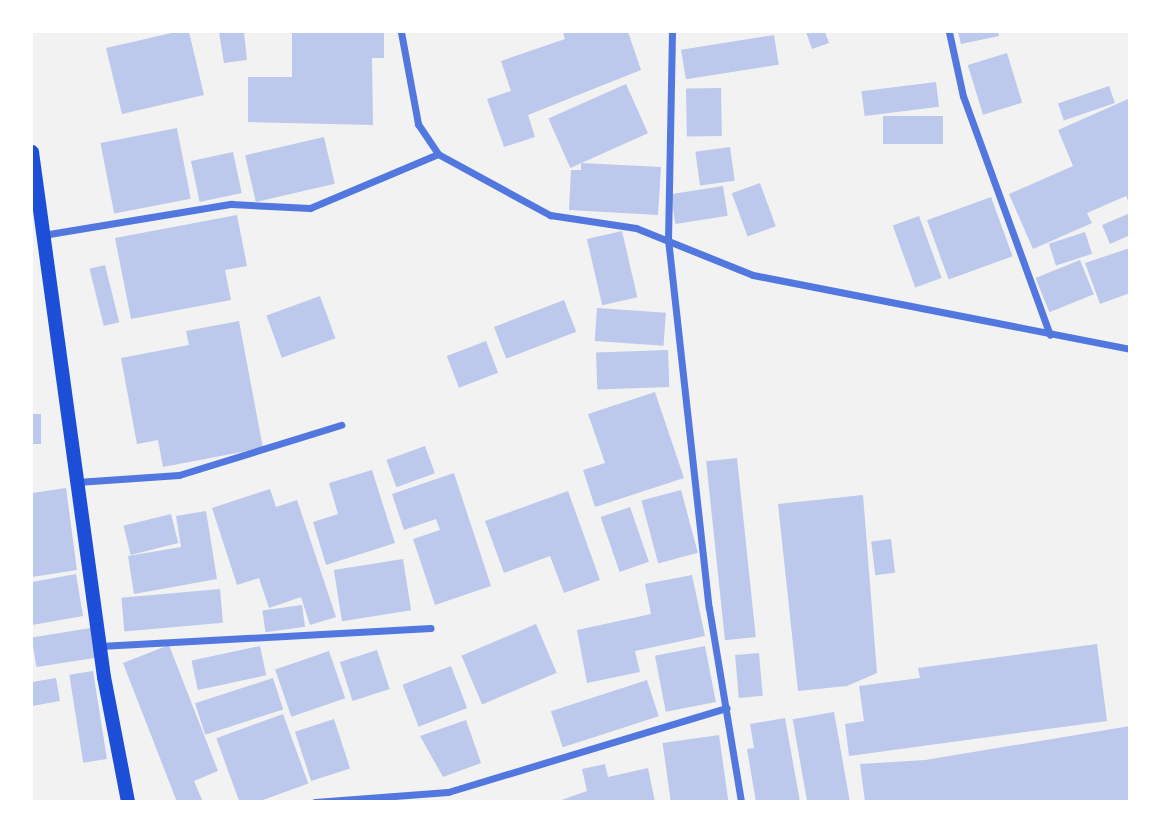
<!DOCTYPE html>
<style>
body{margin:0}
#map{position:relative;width:1161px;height:833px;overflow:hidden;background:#f2f2f2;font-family:Cabin,sans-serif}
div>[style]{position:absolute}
.building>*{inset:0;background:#bdc9ec;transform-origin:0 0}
.minor>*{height:7px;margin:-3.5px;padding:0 3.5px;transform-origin:3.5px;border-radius:3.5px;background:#5277de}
.secondary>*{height:14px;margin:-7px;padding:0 7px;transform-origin:7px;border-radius:7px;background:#1d4ed8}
span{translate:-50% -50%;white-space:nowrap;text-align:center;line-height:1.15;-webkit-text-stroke:5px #fff;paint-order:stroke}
.frame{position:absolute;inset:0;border:33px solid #fff;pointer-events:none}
</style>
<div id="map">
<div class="building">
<i style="clip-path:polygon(176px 32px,189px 32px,204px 95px,122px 114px,106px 48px)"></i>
<i style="clip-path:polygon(219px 32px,244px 32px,247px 60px,224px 63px)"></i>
<i style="clip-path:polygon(292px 32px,384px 32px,384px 58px,372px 58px,373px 125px,248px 122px,248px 77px,292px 77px)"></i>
<i style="clip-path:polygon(563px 32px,628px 32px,641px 70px,528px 115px,535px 137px,504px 147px,487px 99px,511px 91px,501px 61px,565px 39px)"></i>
<i style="clip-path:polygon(806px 32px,825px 32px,829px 43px,812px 49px)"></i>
<i style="clip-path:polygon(958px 32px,998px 32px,999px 36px,961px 44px)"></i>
<i style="left:774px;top:35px;width:30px;height:94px;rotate:81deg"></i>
<i style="left:1007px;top:53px;width:52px;height:41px;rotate:73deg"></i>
<i style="left:936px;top:82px;width:25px;height:75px;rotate:83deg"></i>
<i style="left:626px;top:84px;width:54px;height:85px;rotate:66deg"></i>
<i style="left:1109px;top:86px;width:18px;height:54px;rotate:71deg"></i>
<i style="left:721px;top:88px;width:48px;height:35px;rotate:89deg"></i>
<i style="clip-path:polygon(1128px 99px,1130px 205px,1126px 196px,1087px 213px,1092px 223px,1033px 249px,1009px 194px,1073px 166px,1058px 130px)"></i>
<i style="left:883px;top:116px;width:60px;height:28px"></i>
<i style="left:177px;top:128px;width:72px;height:78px;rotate:79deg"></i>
<i style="left:324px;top:137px;width:48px;height:81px;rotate:77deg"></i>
<i style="left:730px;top:147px;width:34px;height:35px;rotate:82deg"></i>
<i style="left:233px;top:152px;width:42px;height:43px;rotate:78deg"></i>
<i style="clip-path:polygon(581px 163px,661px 167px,658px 215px,569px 210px,571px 170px,581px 170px)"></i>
<i style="left:760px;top:183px;width:46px;height:30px;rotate:70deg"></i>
<i style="left:723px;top:186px;width:30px;height:53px;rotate:81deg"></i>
<i style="left:991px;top:197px;width:63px;height:68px;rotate:70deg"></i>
<i style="clip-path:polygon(1130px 213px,1130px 235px,1110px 244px,1102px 225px)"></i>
<i style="clip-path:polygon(237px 215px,247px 266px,225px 270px,231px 300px,131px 319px,115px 238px)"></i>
<i style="left:919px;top:216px;width:66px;height:28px;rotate:70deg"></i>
<i style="left:622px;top:231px;width:68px;height:36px;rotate:77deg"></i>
<i style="left:1085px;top:232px;width:23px;height:38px;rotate:72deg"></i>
<i style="clip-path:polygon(1130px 248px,1130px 293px,1100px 304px,1085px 263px)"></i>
<i style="left:1080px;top:260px;width:37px;height:48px;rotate:68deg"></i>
<i style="left:105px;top:265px;width:59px;height:16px;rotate:76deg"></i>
<i style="left:320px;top:296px;width:45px;height:57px;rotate:70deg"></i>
<i style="left:564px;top:300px;width:34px;height:75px;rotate:69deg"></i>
<i style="left:597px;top:308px;width:69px;height:33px;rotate:4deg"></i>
<i style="clip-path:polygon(239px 321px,263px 448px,163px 467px,158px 440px,137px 444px,121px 358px,189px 345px,186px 331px)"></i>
<i style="left:486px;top:341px;width:34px;height:42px;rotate:69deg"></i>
<i style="left:668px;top:350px;width:37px;height:72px;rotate:88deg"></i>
<i style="clip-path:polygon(655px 392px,684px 478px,595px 507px,583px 470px,605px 463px,588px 414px)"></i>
<i style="left:32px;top:414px;width:9px;height:30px"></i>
<i style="left:425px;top:446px;width:29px;height:41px;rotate:70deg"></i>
<i style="left:737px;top:458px;width:180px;height:31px;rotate:84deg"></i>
<i style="clip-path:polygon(372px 470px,395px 543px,326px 565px,313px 522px,338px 514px,329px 483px)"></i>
<i style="clip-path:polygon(454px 473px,491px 586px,435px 605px,413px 539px,440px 530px,436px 519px,404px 530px,392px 494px)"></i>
<i style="clip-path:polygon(66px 488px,77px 570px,32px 577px,32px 493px)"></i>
<i style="clip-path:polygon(270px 489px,276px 507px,297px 500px,336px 617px,310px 625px,301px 597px,269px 608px,259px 578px,237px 585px,212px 508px)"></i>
<i style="left:681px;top:490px;width:65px;height:41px;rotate:75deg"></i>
<i style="clip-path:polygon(568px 491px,600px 580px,564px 593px,550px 556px,504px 573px,485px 521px)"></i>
<i style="clip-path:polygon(863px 495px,877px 673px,847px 686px,798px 691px,778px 504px)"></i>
<i style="left:630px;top:507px;width:58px;height:31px;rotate:71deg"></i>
<i style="clip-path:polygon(206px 511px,217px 579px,134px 594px,128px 556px,181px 547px,176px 516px)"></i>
<i style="left:171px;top:514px;width:30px;height:49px;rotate:76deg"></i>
<i style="left:891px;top:539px;width:34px;height:20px;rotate:83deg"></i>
<i style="left:403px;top:559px;width:52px;height:70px;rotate:81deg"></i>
<i style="clip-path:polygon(76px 574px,83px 616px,32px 625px,32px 582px)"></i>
<i style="clip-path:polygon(692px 575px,705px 636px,635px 651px,640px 672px,587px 683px,577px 630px,651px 614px,645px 584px)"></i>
<i style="left:220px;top:589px;width:34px;height:99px;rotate:85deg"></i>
<i style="left:302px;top:605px;width:22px;height:40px;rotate:82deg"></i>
<i style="left:536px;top:624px;width:53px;height:81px;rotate:67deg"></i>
<i style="left:91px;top:628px;width:30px;height:60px;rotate:81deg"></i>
<i style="clip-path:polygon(1097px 644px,1107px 721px,849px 756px,845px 724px,864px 721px,859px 686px,920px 678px,918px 668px)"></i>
<i style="clip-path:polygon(169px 645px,218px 771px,194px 781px,203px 802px,177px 802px,123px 663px)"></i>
<i style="left:260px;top:646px;width:30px;height:70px;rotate:78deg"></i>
<i style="left:705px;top:646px;width:57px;height:51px;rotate:79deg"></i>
<i style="left:377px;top:650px;width:41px;height:39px;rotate:72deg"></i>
<i style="left:329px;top:651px;width:50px;height:57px;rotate:71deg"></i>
<i style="left:759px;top:653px;width:43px;height:24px;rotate:85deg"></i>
<i style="left:451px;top:666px;width:45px;height:52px;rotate:69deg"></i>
<i style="left:93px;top:671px;width:89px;height:24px;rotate:81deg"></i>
<i style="clip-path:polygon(56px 678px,60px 701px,32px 706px,32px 682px)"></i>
<i style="left:273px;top:678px;width:33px;height:82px;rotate:72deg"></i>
<i style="left:647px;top:680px;width:38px;height:101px;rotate:72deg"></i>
<i style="left:834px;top:712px;width:91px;height:42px;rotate:80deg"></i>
<i style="left:283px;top:714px;width:74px;height:71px;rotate:70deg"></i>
<i style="clip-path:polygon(785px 718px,800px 802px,756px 802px,747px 749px,754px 748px,750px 724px)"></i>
<i style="left:334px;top:719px;width:52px;height:41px;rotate:72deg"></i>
<i style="clip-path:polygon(466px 720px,481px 763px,443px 777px,420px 736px)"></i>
<i style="clip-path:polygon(1130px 726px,1130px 802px,865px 802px,860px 764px,925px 760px)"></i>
<i style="left:719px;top:735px;width:68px;height:57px;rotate:82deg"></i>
<i style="clip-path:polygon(605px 764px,608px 777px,648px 768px,655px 802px,556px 802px,587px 791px,582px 769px)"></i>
</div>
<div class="minor">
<i style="left:401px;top:32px;width:94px;rotate:79.5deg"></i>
<i style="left:418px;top:124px;width:36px;rotate:56deg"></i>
<i style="left:438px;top:154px;width:128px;rotate:28.6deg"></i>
<i style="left:550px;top:215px;width:87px;rotate:8.6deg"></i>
<i style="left:636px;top:228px;width:126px;rotate:21.9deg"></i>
<i style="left:753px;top:275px;width:384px;rotate:11.1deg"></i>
<i style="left:672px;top:32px;width:207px;rotate:91.1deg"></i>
<i style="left:668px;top:239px;width:371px;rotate:83.7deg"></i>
<i style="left:709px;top:608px;width:197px;rotate:80.6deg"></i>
<i style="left:949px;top:32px;width:66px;rotate:77.7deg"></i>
<i style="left:963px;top:96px;width:254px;rotate:70deg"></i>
<i style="left:43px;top:235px;width:191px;rotate:-9.4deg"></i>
<i style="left:231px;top:204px;width:79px;rotate:2.9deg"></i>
<i style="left:310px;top:208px;width:139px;rotate:-22.9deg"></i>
<i style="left:77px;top:482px;width:102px;rotate:-3.9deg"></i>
<i style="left:179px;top:475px;width:170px;rotate:-17.2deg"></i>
<i style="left:100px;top:646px;width:331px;rotate:-3.1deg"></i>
<i style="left:315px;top:802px;width:133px;rotate:-4.3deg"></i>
<i style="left:448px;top:792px;width:291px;rotate:-16.8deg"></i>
</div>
<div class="secondary">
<i style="left:32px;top:152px;width:530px;rotate:82.19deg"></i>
<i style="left:104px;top:677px;width:127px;rotate:79.1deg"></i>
</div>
<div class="frame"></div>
</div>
